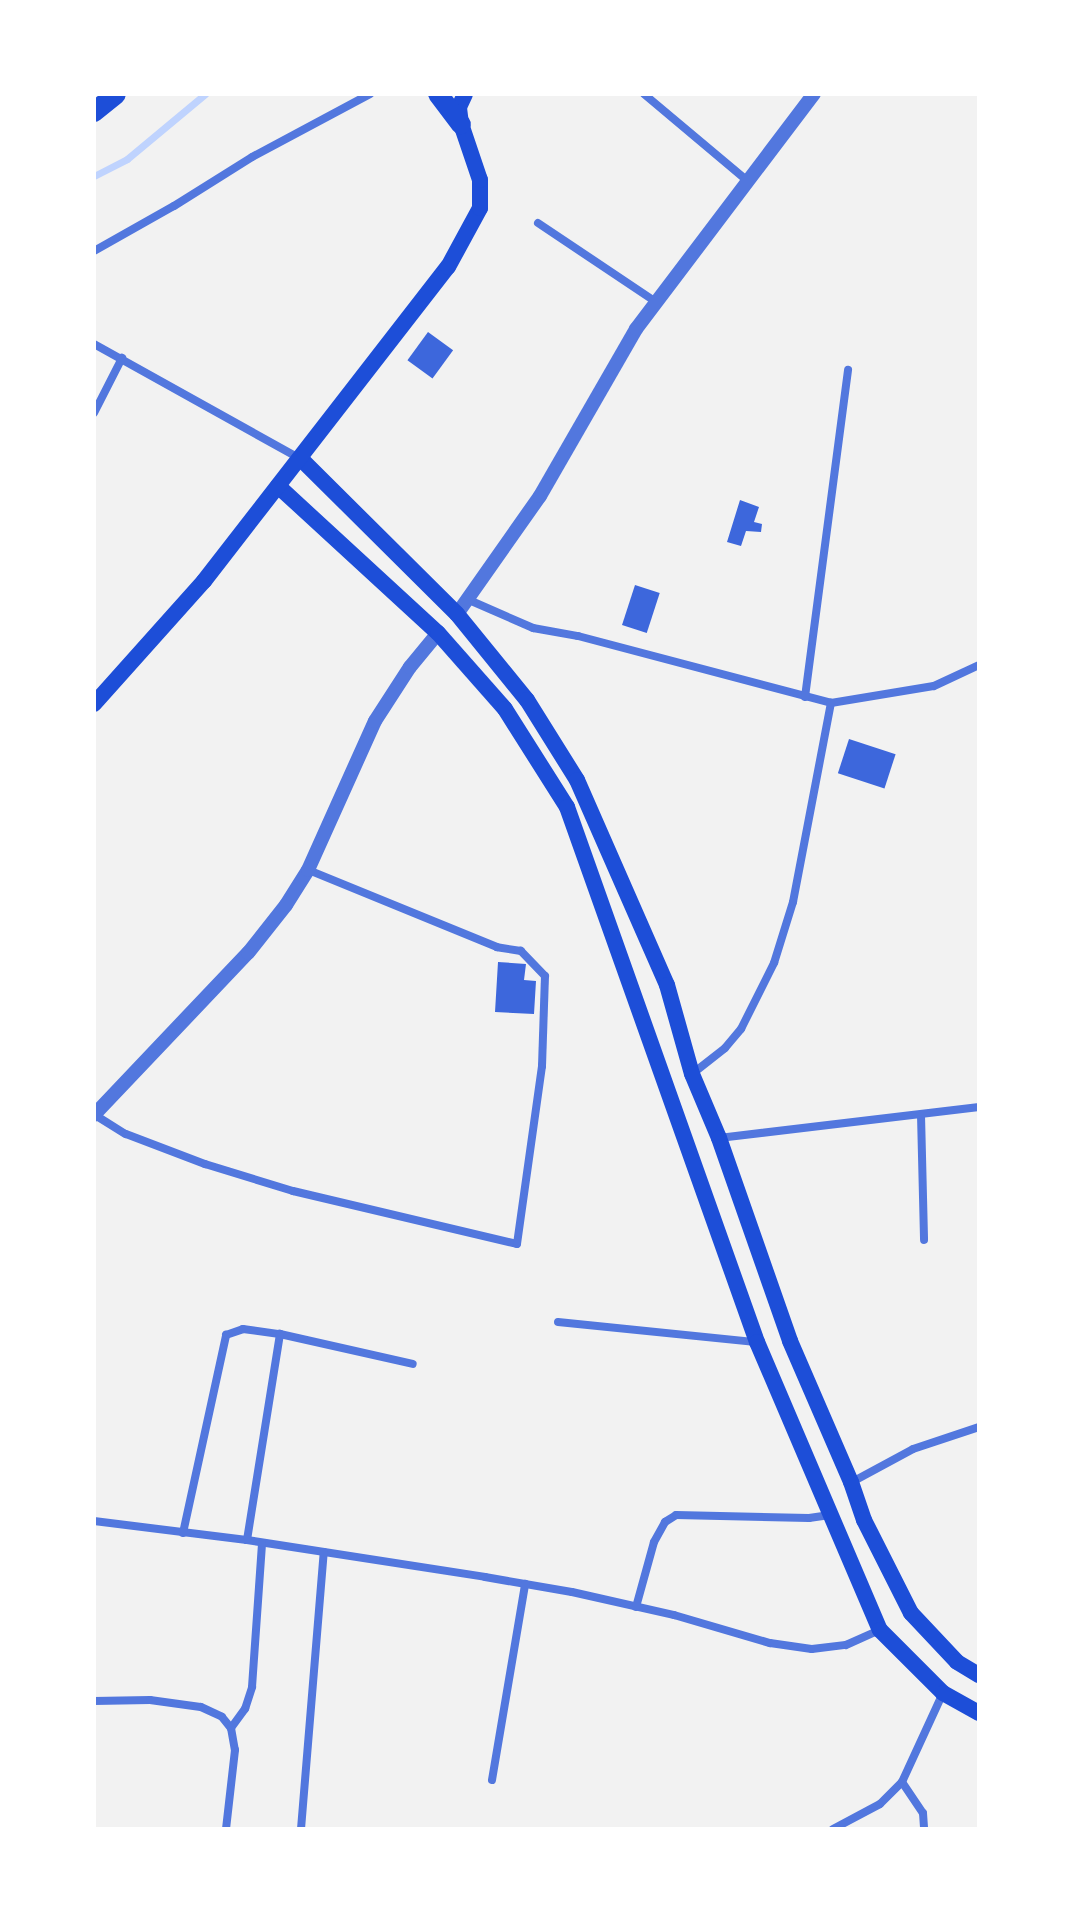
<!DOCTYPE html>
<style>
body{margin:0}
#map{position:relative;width:1073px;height:1923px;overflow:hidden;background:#f2f2f2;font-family:Poppins,sans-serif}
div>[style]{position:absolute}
.stream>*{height:7px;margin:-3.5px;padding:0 3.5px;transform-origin:3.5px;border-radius:3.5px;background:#bfd3fe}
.building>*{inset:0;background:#3d67dc;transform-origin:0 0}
.minor>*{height:8px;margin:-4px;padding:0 4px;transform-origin:4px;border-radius:4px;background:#5277de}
.tertiary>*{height:14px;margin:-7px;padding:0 7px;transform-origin:7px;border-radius:7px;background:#5277de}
.secondary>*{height:16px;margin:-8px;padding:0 8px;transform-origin:8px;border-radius:8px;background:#1d4ed8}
.primary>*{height:20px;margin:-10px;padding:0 10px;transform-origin:10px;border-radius:10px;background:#1d4ed8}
span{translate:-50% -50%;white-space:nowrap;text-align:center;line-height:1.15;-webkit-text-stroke:6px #fff;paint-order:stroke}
.frame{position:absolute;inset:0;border:96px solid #fff;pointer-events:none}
</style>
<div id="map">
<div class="stream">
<i style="left:94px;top:176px;width:37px;rotate:-27deg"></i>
<i style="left:127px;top:159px;width:102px;rotate:-39.8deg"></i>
</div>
<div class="building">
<i style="left:428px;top:332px;width:31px;height:35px;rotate:36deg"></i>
<i style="clip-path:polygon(740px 500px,759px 507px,754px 522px,762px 524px,761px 532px,746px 531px,741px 546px,727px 542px)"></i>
<i style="left:635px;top:585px;width:26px;height:42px;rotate:18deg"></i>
<i style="left:849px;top:739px;width:49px;height:36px;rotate:18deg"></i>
<i style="clip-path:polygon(498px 962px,526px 964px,524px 980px,536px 981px,534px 1014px,495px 1012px)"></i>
</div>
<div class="minor">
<i style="left:644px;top:94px;width:137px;rotate:40deg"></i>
<i style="left:538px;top:223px;width:142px;rotate:33.8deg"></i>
<i style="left:94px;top:251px;width:92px;rotate:-29.4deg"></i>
<i style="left:174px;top:206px;width:92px;rotate:-32.1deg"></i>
<i style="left:252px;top:157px;width:134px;rotate:-28.1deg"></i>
<i style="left:94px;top:344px;width:235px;rotate:29.1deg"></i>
<i style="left:94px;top:413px;width:62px;rotate:-63deg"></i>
<i style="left:469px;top:600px;width:70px;rotate:23.6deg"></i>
<i style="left:533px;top:628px;width:46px;rotate:10.1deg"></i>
<i style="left:578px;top:636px;width:262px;rotate:14.8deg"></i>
<i style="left:831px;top:703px;width:104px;rotate:-9.4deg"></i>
<i style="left:934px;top:686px;width:50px;rotate:-25deg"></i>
<i style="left:805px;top:697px;width:330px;rotate:-82.5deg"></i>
<i style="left:692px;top:1074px;width:42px;rotate:-38.2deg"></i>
<i style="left:725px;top:1048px;width:25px;rotate:-50deg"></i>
<i style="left:741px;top:1029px;width:74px;rotate:-63.4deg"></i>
<i style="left:774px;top:963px;width:64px;rotate:-72.7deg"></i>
<i style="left:793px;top:902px;width:203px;rotate:-79.2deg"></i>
<i style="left:95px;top:1115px;width:36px;rotate:32deg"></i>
<i style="left:126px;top:1134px;width:85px;rotate:20.8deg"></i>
<i style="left:205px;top:1164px;width:92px;rotate:17.1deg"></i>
<i style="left:293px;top:1191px;width:230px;rotate:13.3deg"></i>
<i style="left:517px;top:1244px;width:180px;rotate:-82deg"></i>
<i style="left:542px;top:1066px;width:90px;rotate:-88.1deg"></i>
<i style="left:545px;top:976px;width:35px;rotate:-134deg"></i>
<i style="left:521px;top:951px;width:24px;rotate:-171deg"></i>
<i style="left:497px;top:947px;width:204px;rotate:-157.8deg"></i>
<i style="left:921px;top:1115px;width:125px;rotate:88.6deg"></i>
<i style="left:719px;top:1138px;width:262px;rotate:-6.8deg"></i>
<i style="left:558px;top:1322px;width:199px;rotate:5.8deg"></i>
<i style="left:852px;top:1482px;width:69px;rotate:-28.4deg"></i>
<i style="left:913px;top:1449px;width:70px;rotate:-18.4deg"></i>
<i style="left:94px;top:1521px;width:154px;rotate:7.1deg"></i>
<i style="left:247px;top:1540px;width:241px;rotate:8.8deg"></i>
<i style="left:485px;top:1577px;width:88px;rotate:9.8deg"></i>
<i style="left:572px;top:1592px;width:105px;rotate:12.7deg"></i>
<i style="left:674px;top:1615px;width:100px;rotate:16.3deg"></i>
<i style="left:770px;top:1643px;width:42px;rotate:8.1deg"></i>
<i style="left:812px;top:1649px;width:34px;rotate:-7deg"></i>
<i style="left:846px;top:1645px;width:37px;rotate:-24deg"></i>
<i style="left:183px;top:1533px;width:203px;rotate:-77.7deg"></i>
<i style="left:226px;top:1335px;width:18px;rotate:-19deg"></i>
<i style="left:243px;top:1329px;width:37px;rotate:8deg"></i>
<i style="left:280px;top:1334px;width:136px;rotate:12.7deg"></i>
<i style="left:247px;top:1540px;width:209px;rotate:-80.9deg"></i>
<i style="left:636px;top:1607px;width:67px;rotate:-74.5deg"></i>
<i style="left:654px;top:1542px;width:23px;rotate:-61deg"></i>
<i style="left:665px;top:1522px;width:13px;rotate:-32deg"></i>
<i style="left:676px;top:1515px;width:133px;rotate:1.3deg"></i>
<i style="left:809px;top:1518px;width:21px;rotate:-8deg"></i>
<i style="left:94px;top:1701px;width:56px;rotate:-1deg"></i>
<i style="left:150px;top:1700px;width:51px;rotate:7.8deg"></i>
<i style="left:201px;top:1707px;width:23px;rotate:25deg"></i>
<i style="left:222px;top:1717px;width:14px;rotate:51deg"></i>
<i style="left:231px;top:1728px;width:22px;rotate:80deg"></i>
<i style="left:235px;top:1750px;width:80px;rotate:96.5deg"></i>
<i style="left:231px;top:1728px;width:24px;rotate:-54deg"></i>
<i style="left:245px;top:1709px;width:23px;rotate:-72deg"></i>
<i style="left:252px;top:1687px;width:144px;rotate:-86deg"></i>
<i style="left:492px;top:1780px;width:199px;rotate:-80.4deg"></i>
<i style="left:902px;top:1782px;width:37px;rotate:56deg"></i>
<i style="left:923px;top:1813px;width:16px;rotate:86deg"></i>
<i style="left:301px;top:1829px;width:278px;rotate:-85.3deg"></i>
<i style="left:833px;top:1829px;width:53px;rotate:-28deg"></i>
<i style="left:880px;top:1804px;width:31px;rotate:-45deg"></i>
<i style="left:902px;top:1782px;width:98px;rotate:-65.3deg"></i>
</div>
<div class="tertiary">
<i style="left:457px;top:614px;width:144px;rotate:-54.9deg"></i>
<i style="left:540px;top:496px;width:193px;rotate:-60.1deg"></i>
<i style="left:636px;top:329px;width:295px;rotate:-52.9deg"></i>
<i style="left:94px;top:1115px;width:224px;rotate:-46.5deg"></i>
<i style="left:248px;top:953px;width:61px;rotate:-51.6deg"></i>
<i style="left:286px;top:905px;width:41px;rotate:-57.8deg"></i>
<i style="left:308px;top:870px;width:163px;rotate:-65.8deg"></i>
<i style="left:375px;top:721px;width:64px;rotate:-57.1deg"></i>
<i style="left:410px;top:667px;width:44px;rotate:-50.5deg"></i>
</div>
<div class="secondary">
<i style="left:300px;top:458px;width:221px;rotate:44.8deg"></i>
<i style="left:457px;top:614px;width:111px;rotate:50.9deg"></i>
<i style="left:527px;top:700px;width:94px;rotate:58deg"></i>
<i style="left:577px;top:780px;width:224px;rotate:66.3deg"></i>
<i style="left:667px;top:985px;width:92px;rotate:74.3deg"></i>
<i style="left:692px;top:1074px;width:69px;rotate:67.1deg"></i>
<i style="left:719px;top:1138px;width:215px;rotate:70.7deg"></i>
<i style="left:790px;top:1341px;width:154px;rotate:66.6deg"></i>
<i style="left:851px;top:1482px;width:40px;rotate:71.1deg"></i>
<i style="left:864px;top:1520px;width:104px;rotate:63.2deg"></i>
<i style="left:911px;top:1613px;width:67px;rotate:46.8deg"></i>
<i style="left:957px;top:1662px;width:26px;rotate:31deg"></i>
<i style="left:278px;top:486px;width:217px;rotate:42.6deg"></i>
<i style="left:438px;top:633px;width:101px;rotate:48.6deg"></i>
<i style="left:505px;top:709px;width:116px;rotate:57.7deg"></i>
<i style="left:567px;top:807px;width:568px;rotate:70.45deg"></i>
<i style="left:757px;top:1342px;width:313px;rotate:66.9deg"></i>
<i style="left:880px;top:1630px;width:89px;rotate:45deg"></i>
<i style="left:943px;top:1693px;width:41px;rotate:29.1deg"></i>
<i style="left:94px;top:704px;width:165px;rotate:-48.2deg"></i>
<i style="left:204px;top:581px;width:398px;rotate:-52.2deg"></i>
<i style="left:448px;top:267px;width:67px;rotate:-61.5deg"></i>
<i style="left:480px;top:208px;width:28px;rotate:-90deg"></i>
<i style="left:480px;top:180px;width:59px;rotate:-108.7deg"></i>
<i style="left:461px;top:124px;width:17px;rotate:-97deg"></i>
<i style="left:459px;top:107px;width:14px;rotate:-65deg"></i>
</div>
<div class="primary">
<i style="left:438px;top:94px;width:38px;rotate:53deg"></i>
<i style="left:94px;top:112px;width:28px;rotate:-39deg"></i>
</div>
<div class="frame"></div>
</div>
